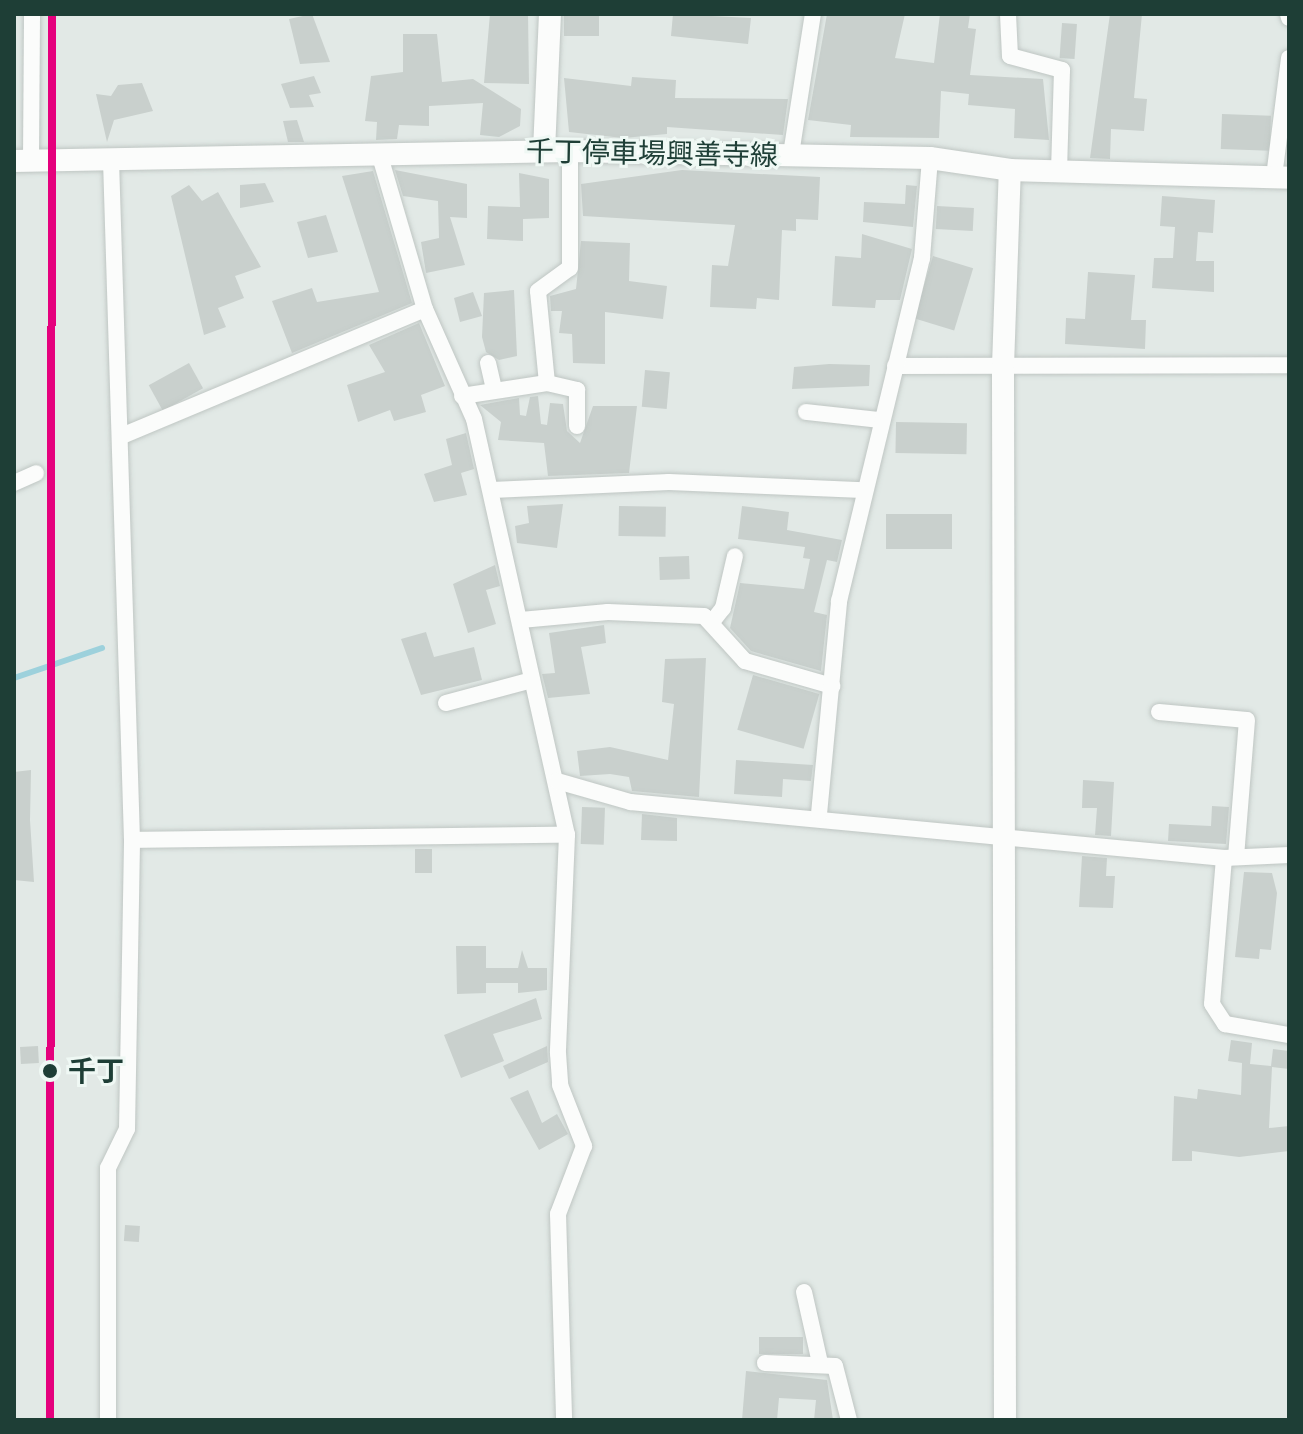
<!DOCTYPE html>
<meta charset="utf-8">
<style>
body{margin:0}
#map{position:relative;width:1303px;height:1434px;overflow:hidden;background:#e2e9e6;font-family:Inter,"Noto Sans JP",sans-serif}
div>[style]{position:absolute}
.stream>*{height:6px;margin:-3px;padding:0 3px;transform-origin:3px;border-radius:3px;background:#9dd1dc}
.building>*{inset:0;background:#c9d0cd;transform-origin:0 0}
.roads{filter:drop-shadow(0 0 2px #bfc6c3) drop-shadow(0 0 2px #bfc6c3)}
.street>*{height:16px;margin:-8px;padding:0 8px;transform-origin:8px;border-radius:8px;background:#fbfcfb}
.secondary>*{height:22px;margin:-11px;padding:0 11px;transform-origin:11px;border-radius:11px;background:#fbfcfb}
.rail-1>*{height:8px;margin:-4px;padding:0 4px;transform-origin:4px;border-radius:4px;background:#e5007d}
.dots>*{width:22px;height:22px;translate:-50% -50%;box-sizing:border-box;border:4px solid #eff8f4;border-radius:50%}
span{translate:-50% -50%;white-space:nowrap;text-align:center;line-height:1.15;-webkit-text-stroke:6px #eff8f4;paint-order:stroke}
.street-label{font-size:28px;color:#1e3e36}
.stop-label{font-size:28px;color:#1e3e36;font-weight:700}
.left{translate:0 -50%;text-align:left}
.frame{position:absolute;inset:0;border:16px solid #1e3e36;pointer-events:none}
</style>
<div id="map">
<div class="stream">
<i style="left:14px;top:678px;width:93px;rotate:-18.8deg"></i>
</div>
<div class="building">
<i style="clip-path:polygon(312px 14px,330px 62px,300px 64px,289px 19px)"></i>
<i style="clip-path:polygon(490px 14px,528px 14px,529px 84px,484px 83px)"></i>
<i style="left:564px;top:14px;width:35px;height:22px"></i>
<i style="clip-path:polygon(673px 14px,751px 18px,748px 44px,671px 36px)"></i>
<i style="clip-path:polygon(827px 14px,905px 14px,895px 58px,934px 63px,940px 14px,970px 14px,968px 28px,976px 29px,970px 75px,1043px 79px,1049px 140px,1014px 138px,1015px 109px,968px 105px,969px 94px,941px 91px,939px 138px,850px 137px,851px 125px,808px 120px)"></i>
<i style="clip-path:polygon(1110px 14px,1142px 14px,1134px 98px,1147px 99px,1144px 131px,1111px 129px,1110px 159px,1090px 158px)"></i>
<i style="left:1062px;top:23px;width:15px;height:35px;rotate:4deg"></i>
<i style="clip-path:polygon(403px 34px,437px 34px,442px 82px,473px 79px,521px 109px,520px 126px,499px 137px,480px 135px,483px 103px,429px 106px,429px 126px,399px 125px,397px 139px,376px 140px,377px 122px,365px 121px,371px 76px,403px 72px)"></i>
<i style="clip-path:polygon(314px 76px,321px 93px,309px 95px,314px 107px,290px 108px,281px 84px)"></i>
<i style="clip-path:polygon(632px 77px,676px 80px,675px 98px,788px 99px,783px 135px,667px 127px,667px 134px,623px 138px,569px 132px,564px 78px,631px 86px)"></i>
<i style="clip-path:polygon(142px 83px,153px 111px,114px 120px,107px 142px,96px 94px,111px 96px,118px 85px)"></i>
<i style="left:1222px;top:114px;width:49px;height:35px;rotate:2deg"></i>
<i style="clip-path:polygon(297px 120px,304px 142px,288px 142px,283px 121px)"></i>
<i style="clip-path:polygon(395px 170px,467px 184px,467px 218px,450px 217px,465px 265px,426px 273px,421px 242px,439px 238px,438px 201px,403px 196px)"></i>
<i style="clip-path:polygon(682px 170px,820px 177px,818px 220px,796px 219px,796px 231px,782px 230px,779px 300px,757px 298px,756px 309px,710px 307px,712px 265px,728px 266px,735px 225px,583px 216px,581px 184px)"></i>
<i style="clip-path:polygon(373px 171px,412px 303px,292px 353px,272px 301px,312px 288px,317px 302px,379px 292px,342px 176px)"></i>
<i style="clip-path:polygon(519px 173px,549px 179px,549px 218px,523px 219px,523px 241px,487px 239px,488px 206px,520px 207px)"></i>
<i style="clip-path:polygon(265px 183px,274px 202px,240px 208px,240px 185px)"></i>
<i style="clip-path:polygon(189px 185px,202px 201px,218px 192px,261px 267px,235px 276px,244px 298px,218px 308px,226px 327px,204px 335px,171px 196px)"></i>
<i style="clip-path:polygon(906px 185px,917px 186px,913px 227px,863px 222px,864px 202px,905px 204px)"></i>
<i style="clip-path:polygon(1162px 196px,1215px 200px,1213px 233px,1198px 232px,1196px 261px,1214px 261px,1214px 292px,1152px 288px,1154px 258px,1173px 258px,1175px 227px,1160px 226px)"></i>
<i style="left:937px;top:206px;width:37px;height:23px;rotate:3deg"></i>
<i style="clip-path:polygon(326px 215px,338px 252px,308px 258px,297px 222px)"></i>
<i style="clip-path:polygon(862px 234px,912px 249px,900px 300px,876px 300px,875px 308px,832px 306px,835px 256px,861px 258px)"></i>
<i style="clip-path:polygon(581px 241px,630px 243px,629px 281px,667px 286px,663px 319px,605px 312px,605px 364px,573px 363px,572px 334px,559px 333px,562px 311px,551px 311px,550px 296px,576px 289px)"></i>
<i style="left:933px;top:256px;width:42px;height:65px;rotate:17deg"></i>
<i style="clip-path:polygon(1088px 272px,1135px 275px,1131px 320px,1146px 320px,1145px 349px,1065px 344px,1066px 318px,1085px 319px)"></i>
<i style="clip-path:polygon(514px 290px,517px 356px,499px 360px,486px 352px,482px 337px,484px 293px)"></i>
<i style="clip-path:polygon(473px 292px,482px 316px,460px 322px,454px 298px)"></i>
<i style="clip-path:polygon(419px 323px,445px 386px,421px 395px,426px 412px,394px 421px,390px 410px,358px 422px,347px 385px,385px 372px,369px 345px)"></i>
<i style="left:189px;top:363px;width:29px;height:46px;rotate:61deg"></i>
<i style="clip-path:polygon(829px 364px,870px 365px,869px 386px,792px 389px,794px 367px)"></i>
<i style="left:645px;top:370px;width:25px;height:37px;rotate:5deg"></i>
<i style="clip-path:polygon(538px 396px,541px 424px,547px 425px,550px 403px,563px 404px,567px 431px,580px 443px,593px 406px,637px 406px,629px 473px,548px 476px,544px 443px,498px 440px,501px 422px,480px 405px,519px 398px,520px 415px,526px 416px,530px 397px)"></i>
<i style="left:896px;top:422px;width:71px;height:31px;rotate:1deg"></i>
<i style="clip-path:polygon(466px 433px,474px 469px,461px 473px,467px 495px,434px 502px,424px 474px,452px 465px,446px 439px)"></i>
<i style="clip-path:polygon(563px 504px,557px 548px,517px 543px,515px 526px,529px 523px,527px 506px)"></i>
<i style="left:619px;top:506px;width:47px;height:30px;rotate:1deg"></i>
<i style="clip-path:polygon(742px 506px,789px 512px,787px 530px,842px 540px,837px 562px,827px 560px,814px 612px,827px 615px,821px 671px,751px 651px,730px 628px,740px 583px,804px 589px,810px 559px,803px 558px,805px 547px,738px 539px)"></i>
<i style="left:952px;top:514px;width:35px;height:66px;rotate:90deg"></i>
<i style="left:689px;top:556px;width:23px;height:30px;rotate:88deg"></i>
<i style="clip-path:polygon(495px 565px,500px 586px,486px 590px,496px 624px,468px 633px,453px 584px)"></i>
<i style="clip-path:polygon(604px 625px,606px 643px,581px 647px,590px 694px,548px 698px,542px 674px,555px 673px,549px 633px)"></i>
<i style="clip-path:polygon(426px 632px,434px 657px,474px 647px,482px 680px,421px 695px,401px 639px)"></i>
<i style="clip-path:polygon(706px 658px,699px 797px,632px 791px,629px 777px,610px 774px,580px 776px,577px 751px,610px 747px,668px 760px,674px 704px,662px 702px,665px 659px)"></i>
<i style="left:753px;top:675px;width:69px;height:57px;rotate:16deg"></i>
<i style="clip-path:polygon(736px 760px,813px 765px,811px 781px,783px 779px,782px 797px,734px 794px)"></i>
<i style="clip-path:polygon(31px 770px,30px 820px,34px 882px,14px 880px,14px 772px)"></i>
<i style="clip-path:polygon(1083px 780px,1114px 782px,1111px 836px,1095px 835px,1097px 808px,1082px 808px)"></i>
<i style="clip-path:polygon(1212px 806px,1229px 807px,1226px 844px,1168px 841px,1169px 824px,1211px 826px)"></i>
<i style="left:582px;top:807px;width:23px;height:37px;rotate:2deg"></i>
<i style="clip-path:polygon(642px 814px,677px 818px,677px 841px,641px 840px)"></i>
<i style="left:415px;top:849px;width:17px;height:24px"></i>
<i style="clip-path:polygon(1082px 856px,1107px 858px,1106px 876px,1115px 876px,1113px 908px,1079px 907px)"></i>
<i style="clip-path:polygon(1244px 872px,1272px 873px,1277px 893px,1271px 950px,1260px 949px,1259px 959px,1235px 957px)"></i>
<i style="clip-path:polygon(456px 946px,486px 946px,486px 968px,518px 968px,522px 950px,528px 968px,547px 968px,547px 990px,518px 993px,518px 983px,486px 983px,486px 993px,457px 994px)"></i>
<i style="clip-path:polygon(536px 998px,542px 1019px,493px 1034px,504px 1061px,461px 1078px,444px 1035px)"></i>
<i style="clip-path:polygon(1231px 1040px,1252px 1043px,1250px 1064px,1271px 1066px,1273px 1049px,1289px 1051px,1289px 1069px,1272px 1067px,1269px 1128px,1289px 1126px,1289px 1151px,1239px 1157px,1192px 1151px,1192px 1161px,1172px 1161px,1174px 1096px,1197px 1099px,1198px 1089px,1241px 1095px,1242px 1063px,1228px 1061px)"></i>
<i style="left:38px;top:1046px;width:17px;height:18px;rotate:87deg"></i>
<i style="clip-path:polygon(547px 1046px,548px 1062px,509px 1079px,503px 1066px)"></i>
<i style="clip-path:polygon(528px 1090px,542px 1123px,557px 1114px,568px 1134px,539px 1150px,510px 1098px)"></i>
<i style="left:125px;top:1225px;width:15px;height:16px;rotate:4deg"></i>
<i style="left:759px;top:1337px;width:44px;height:17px"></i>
<i style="clip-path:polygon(746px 1371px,827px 1380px,833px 1420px,814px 1420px,816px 1400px,779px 1398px,777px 1420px,742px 1420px)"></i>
</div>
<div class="roads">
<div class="street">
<i style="left:1008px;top:14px;width:42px;rotate:87.3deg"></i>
<i style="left:1010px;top:56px;width:54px;rotate:15.1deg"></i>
<i style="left:1062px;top:70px;width:101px;rotate:91.7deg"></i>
<i style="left:1288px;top:14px;width:4px;rotate:76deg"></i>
<i style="left:379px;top:153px;width:163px;rotate:73.6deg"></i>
<i style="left:425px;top:309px;width:120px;rotate:66deg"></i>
<i style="left:474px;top:419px;width:426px;rotate:77.4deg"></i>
<i style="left:567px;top:835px;width:218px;rotate:92.4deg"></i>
<i style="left:558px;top:1053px;width:32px;rotate:86deg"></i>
<i style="left:560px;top:1085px;width:66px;rotate:68.5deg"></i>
<i style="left:584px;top:1146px;width:73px;rotate:110.9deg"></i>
<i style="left:558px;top:1214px;width:206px;rotate:88.3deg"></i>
<i style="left:791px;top:154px;width:142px;rotate:-81.1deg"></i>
<i style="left:31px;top:160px;width:146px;rotate:-89.6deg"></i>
<i style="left:1274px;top:177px;width:120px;rotate:-82.8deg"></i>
<i style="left:488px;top:363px;width:26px;rotate:77deg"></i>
<i style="left:895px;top:366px;width:394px;rotate:-0.1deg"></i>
<i style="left:547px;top:383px;width:92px;rotate:-95.6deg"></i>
<i style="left:538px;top:291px;width:39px;rotate:-36deg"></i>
<i style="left:570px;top:268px;width:117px;rotate:-90deg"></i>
<i style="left:462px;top:396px;width:86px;rotate:-8.7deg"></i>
<i style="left:547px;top:383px;width:31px;rotate:13deg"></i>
<i style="left:577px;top:390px;width:36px;rotate:90deg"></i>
<i style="left:806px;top:412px;width:74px;rotate:6.2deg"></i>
<i style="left:124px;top:435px;width:326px;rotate:-22.7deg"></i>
<i style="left:14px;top:483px;width:24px;rotate:-24deg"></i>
<i style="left:492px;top:490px;width:177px;rotate:-2.6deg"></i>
<i style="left:669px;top:482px;width:194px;rotate:2.4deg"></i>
<i style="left:521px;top:620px;width:87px;rotate:-5.3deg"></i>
<i style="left:608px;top:612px;width:96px;rotate:2.4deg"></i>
<i style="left:704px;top:616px;width:61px;rotate:47.7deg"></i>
<i style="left:745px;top:661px;width:91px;rotate:16deg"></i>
<i style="left:712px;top:622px;width:18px;rotate:-52deg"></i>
<i style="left:723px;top:608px;width:53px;rotate:-77deg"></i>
<i style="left:446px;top:703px;width:89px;rotate:-15deg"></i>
<i style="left:1159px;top:712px;width:88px;rotate:5.2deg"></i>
<i style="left:1247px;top:720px;width:136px;rotate:94.6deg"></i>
<i style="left:557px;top:781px;width:76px;rotate:16deg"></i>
<i style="left:630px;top:802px;width:597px;rotate:5.39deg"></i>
<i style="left:1224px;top:858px;width:65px;rotate:-2.6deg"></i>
<i style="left:819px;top:814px;width:214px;rotate:-84.6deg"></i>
<i style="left:839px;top:601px;width:353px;rotate:-76.4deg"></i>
<i style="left:922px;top:258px;width:100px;rotate:-85.4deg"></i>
<i style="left:132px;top:840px;width:435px;rotate:-0.7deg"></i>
<i style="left:1224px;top:858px;width:146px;rotate:94.7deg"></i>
<i style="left:1212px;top:1004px;width:24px;rotate:57deg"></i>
<i style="left:1225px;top:1024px;width:65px;rotate:9.8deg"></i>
<i style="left:804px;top:1292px;width:73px;rotate:77.3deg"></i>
<i style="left:765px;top:1363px;width:70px;rotate:2.5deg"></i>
<i style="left:835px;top:1366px;width:56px;rotate:75.5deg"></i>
<i style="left:108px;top:1420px;width:252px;rotate:-90deg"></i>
<i style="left:108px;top:1168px;width:43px;rotate:-64deg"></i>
<i style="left:127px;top:1129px;width:289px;rotate:-89deg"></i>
<i style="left:132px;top:840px;width:681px;rotate:-91.77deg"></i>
</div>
<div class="secondary">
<i style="left:544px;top:151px;width:137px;rotate:-87.5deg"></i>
<i style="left:14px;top:161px;width:556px;rotate:-1.03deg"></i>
<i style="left:570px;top:151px;width:360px;rotate:1.1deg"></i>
<i style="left:930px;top:158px;width:81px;rotate:8.5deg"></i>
<i style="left:1010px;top:170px;width:279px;rotate:1.6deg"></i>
<i style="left:1005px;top:1420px;width:1054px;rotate:-90.11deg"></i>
<i style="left:1003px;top:366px;width:196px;rotate:-88deg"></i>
</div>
</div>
<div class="rail-1">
<i style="left:50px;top:1420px;width:1406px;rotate:-89.92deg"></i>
</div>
<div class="dots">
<i style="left:50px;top:1071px;background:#1e3e36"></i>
</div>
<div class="street-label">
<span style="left:652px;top:153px;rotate:1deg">千丁停車場興善寺線</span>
</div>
<div class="stop-label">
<span class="left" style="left:68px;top:1071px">千丁</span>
</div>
<div class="frame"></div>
</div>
